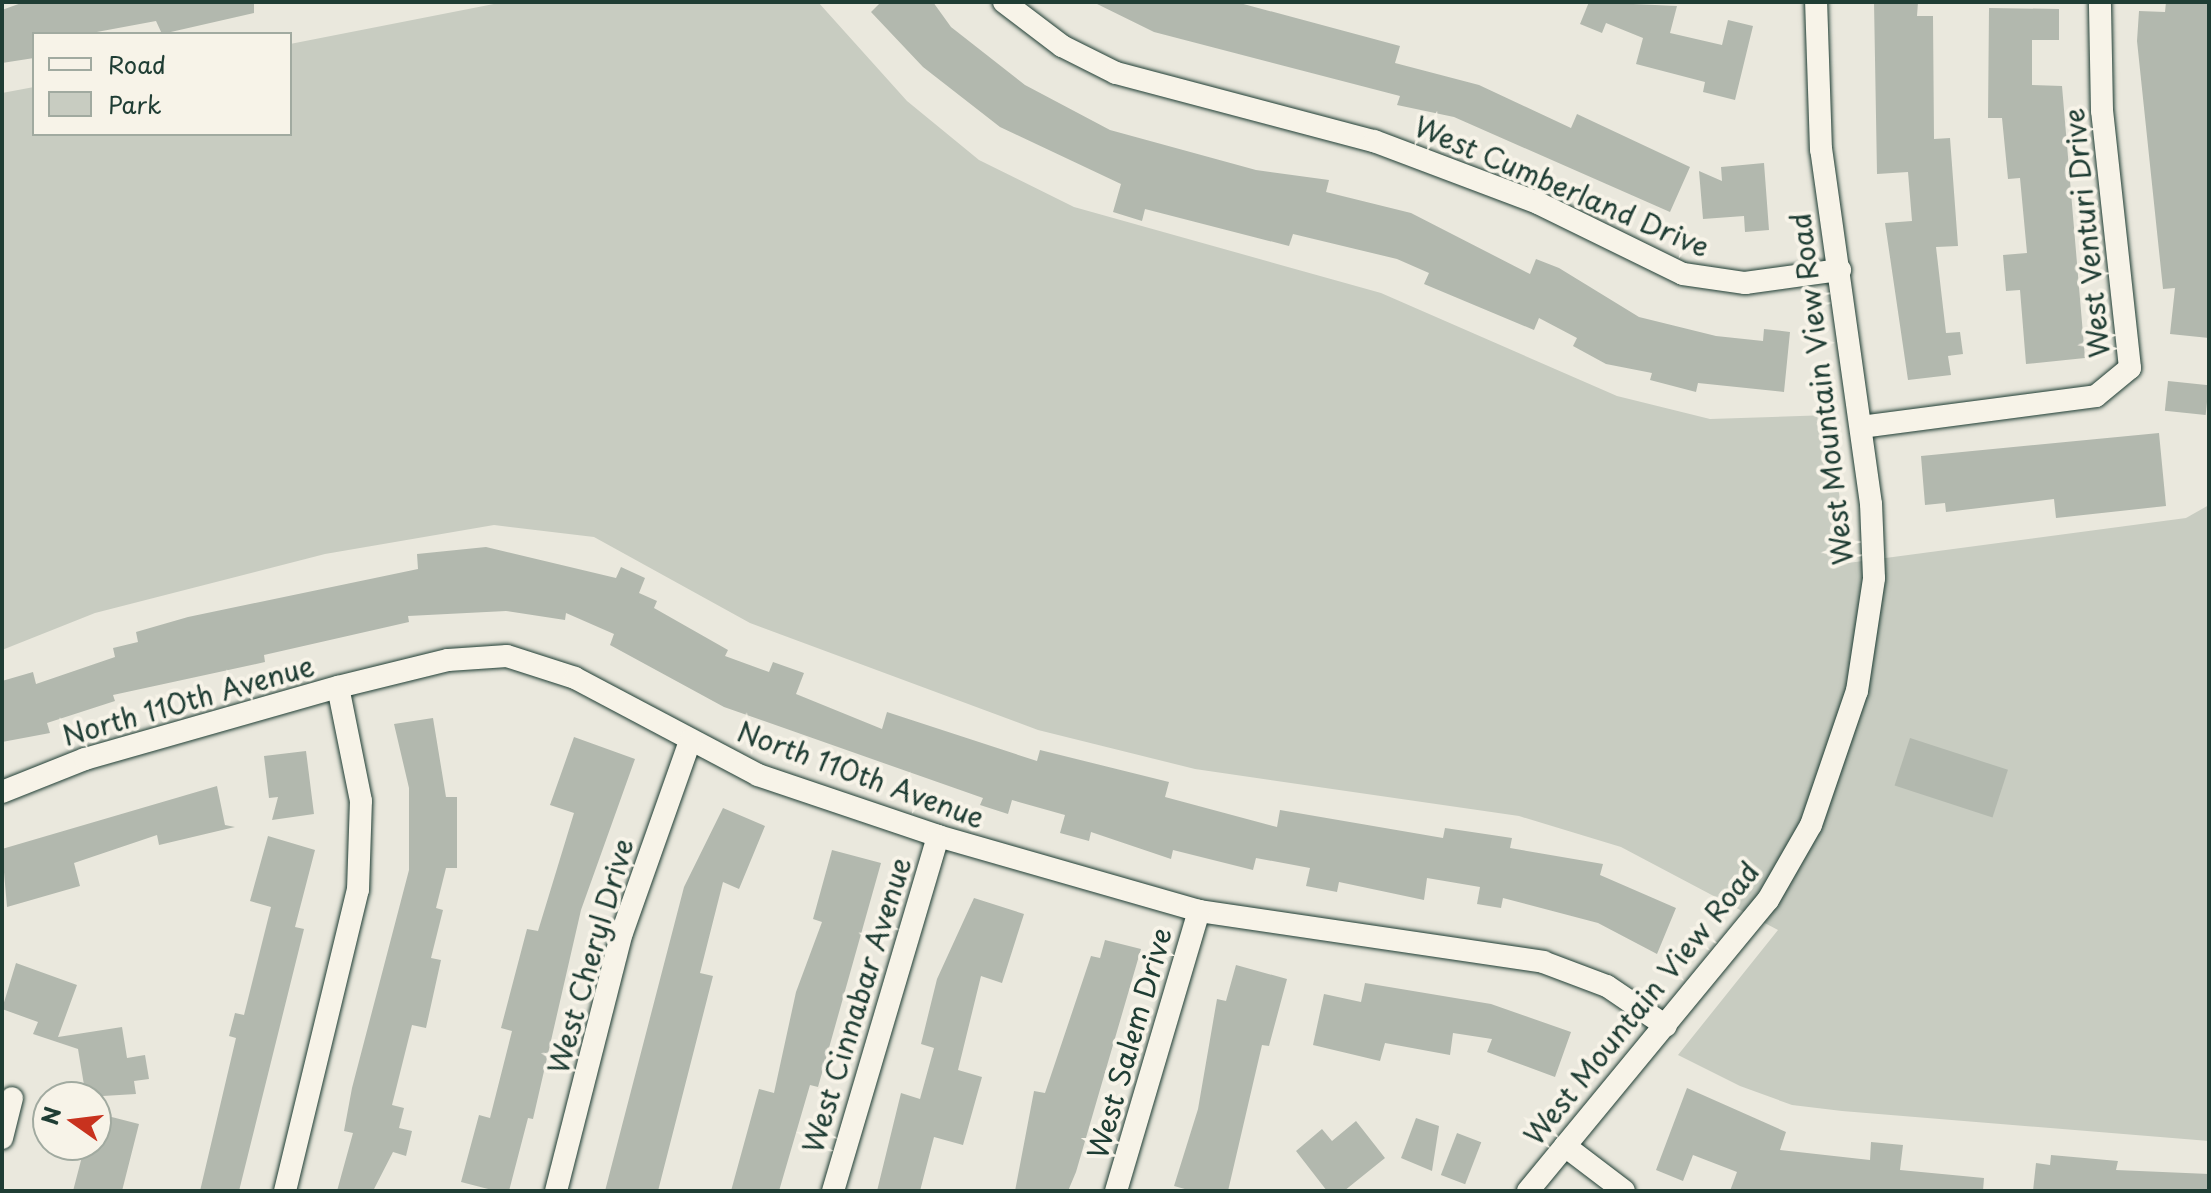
<!DOCTYPE html>
<style>
body{margin:0}
#map{position:relative;width:2211px;height:1193px;overflow:hidden;background:#eae8dd;font-family:"Playpen Sans",sans-serif}
div>[style]{position:absolute}
.green>*{inset:0;background:#c8ccc1}
.building>*{inset:0;background:#b2b8ae;transform-origin:0 0}
.roads{filter:drop-shadow(0 0 2px #1f3d34) drop-shadow(0 0 2px #1f3d34)}
.street>*{height:22px;margin:-11px;padding:0 11px;transform-origin:11px;border-radius:11px;background:#f7f3e8}
span{translate:-50% -50%;white-space:nowrap;text-align:center;line-height:1.15;-webkit-text-stroke:8px #f7f3e8;paint-order:stroke}
.street-label{font-size:28px;color:#1f3d34}
.frame{position:absolute;inset:0;border:4px solid #1f3d34;pointer-events:none}
.legend{position:absolute;left:32px;top:32px;width:260px;height:104px;box-sizing:border-box;background:#f7f3e8;border:2px solid #a1aaa0;margin:0;padding:10px 14px;list-style:none;font-size:24px;color:#1f3d34}
.legend li{display:flex;align-items:center;gap:16px;height:40px}
.legend b{width:40px;border:2px solid #a1aaa0}
.north{position:absolute;left:32px;top:1081px;width:80px;height:80px;box-sizing:border-box;background:#f7f3e8;border:2px solid #a1aaa0;border-radius:50%;rotate:284deg;font-size:22px;font-weight:700;line-height:32px;text-align:center;color:#1f3d34}
.north::after{content:'';display:block;margin:auto;width:28px;height:36px;background:#c8321e;clip-path:polygon(50% 0,100% 100%,50% 72%,0 100%)}
</style>
<div id="map">
<div class="green">
<i style="clip-path:polygon(504px 2px,818px 2px,907px 101px,979px 160px,1074px 207px,1381px 293px,1617px 396px,1710px 419px,1829px 415px,1848px 563px,2186px 518px,2209px 505px,2209px 1141px,1842px 1111px,1792px 1105px,1740px 1086px,1678px 1055px,1778px 930px,1621px 847px,1519px 816px,1195px 769px,1038px 730px,750px 623px,594px 537px,494px 525px,325px 554px,95px 613px,2px 650px,2px 93px,34px 87px,34px 134px,290px 134px,290px 44px)"></i>
</div>
<div class="building">
<i style="clip-path:polygon(24px 2px,254px 2px,254px 13px,162px 34px,156px 21px,86px 34px,34px 34px,34px 58px,2px 63px,2px 10px)"></i>
<i style="clip-path:polygon(881px 2px,933px 2px,951px 27px,1025px 85px,1110px 130px,1256px 170px,1329px 180px,1326px 192px,1411px 213px,1530px 274px,1536px 259px,1559px 268px,1639px 317px,1716px 336px,1763px 341px,1764px 329px,1790px 332px,1784px 392px,1698px 383px,1696px 392px,1650px 380px,1652px 373px,1606px 364px,1573px 346px,1577px 338px,1539px 318px,1534px 330px,1424px 284px,1429px 273px,1397px 259px,1293px 234px,1289px 246px,1145px 209px,1142px 221px,1113px 212px,1121px 184px,1000px 127px,923px 67px,871px 12px)"></i>
<i style="clip-path:polygon(1093px 2px,1236px 2px,1400px 46px,1395px 63px,1479px 85px,1571px 128px,1577px 114px,1690px 167px,1670px 212px,1454px 117px,1397px 105px,1400px 96px,1154px 32px)"></i>
<i style="clip-path:polygon(1589px 2px,1677px 6px,1670px 33px,1722px 45px,1728px 20px,1753px 26px,1735px 100px,1703px 92px,1705px 82px,1636px 64px,1643px 38px,1606px 23px,1602px 33px,1580px 24px)"></i>
<i style="clip-path:polygon(1874px 2px,1918px 2px,1917px 16px,1933px 16px,1934px 139px,1950px 138px,1958px 246px,1936px 247px,1946px 333px,1960px 332px,1963px 354px,1948px 356px,1951px 375px,1908px 380px,1885px 223px,1912px 221px,1908px 172px,1877px 174px)"></i>
<i style="clip-path:polygon(2166px 2px,2209px 2px,2209px 338px,2170px 334px,2175px 288px,2163px 289px,2137px 41px,2139px 11px,2165px 12px)"></i>
<i style="clip-path:polygon(1989px 8px,2059px 9px,2059px 40px,2032px 40px,2032px 85px,2062px 86px,2085px 358px,2026px 364px,2020px 290px,2006px 291px,2003px 255px,2027px 253px,2020px 178px,2008px 179px,2002px 118px,1988px 118px)"></i>
<i style="clip-path:polygon(1764px 163px,1769px 230px,1745px 232px,1744px 216px,1703px 219px,1699px 171px,1722px 181px,1721px 167px)"></i>
<i style="left:2168px;top:381px;width:41px;height:30px;rotate:6deg"></i>
<i style="clip-path:polygon(2159px 433px,2166px 506px,2056px 518px,2054px 499px,1946px 512px,1945px 503px,1925px 505px,1921px 456px)"></i>
<i style="clip-path:polygon(486px 547px,616px 578px,621px 567px,645px 578px,639px 593px,657px 601px,654px 608px,728px 650px,725px 656px,769px 672px,773px 662px,804px 673px,796px 694px,882px 729px,887px 712px,1037px 761px,1040px 750px,1169px 782px,1165px 797px,1277px 827px,1280px 810px,1443px 838px,1445px 828px,1512px 838px,1510px 848px,1603px 864px,1600px 875px,1676px 908px,1657px 954px,1598px 923px,1503px 898px,1501px 908px,1477px 904px,1480px 887px,1427px 878px,1424px 900px,1339px 882px,1337px 892px,1306px 886px,1310px 868px,1256px 858px,1253px 870px,1173px 850px,1171px 859px,1091px 832px,1089px 841px,1060px 833px,1065px 815px,1012px 800px,1008px 814px,980px 805px,983px 798px,724px 707px,610px 645px,614px 634px,566px 613px,565px 620px,506px 611px,408px 616px,409px 622px,264px 655px,265px 662px,113px 695px,115px 701px,47px 723px,50px 733px,2px 742px,2px 681px,33px 672px,36px 684px,115px 657px,113px 648px,138px 642px,136px 632px,188px 617px,418px 569px,417px 554px)"></i>
<i style="clip-path:polygon(433px 718px,446px 797px,457px 797px,457px 868px,446px 868px,436px 908px,443px 910px,431px 958px,441px 960px,426px 1028px,412px 1025px,392px 1105px,404px 1108px,399px 1128px,412px 1131px,406px 1156px,393px 1152px,373px 1191px,337px 1191px,353px 1133px,344px 1131px,352px 1088px,409px 870px,409px 788px,394px 724px)"></i>
<i style="clip-path:polygon(574px 737px,635px 759px,581px 910px,533px 1119px,528px 1118px,509px 1191px,496px 1191px,461px 1182px,479px 1115px,490px 1118px,512px 1031px,501px 1028px,527px 929px,538px 931px,574px 813px,550px 805px)"></i>
<i style="left:1910px;top:738px;width:103px;height:50px;rotate:18deg"></i>
<i style="clip-path:polygon(306px 751px,314px 814px,272px 820px,278px 797px,269px 798px,264px 756px)"></i>
<i style="clip-path:polygon(217px 786px,225px 825px,235px 827px,159px 845px,157px 835px,74px 863px,80px 886px,7px 907px,2px 849px)"></i>
<i style="clip-path:polygon(723px 808px,765px 826px,739px 889px,723px 882px,700px 973px,713px 976px,658px 1191px,605px 1191px,684px 887px)"></i>
<i style="clip-path:polygon(268px 836px,315px 850px,295px 927px,304px 929px,239px 1191px,200px 1191px,236px 1038px,229px 1036px,235px 1013px,244px 1015px,271px 907px,250px 901px)"></i>
<i style="clip-path:polygon(832px 850px,881px 863px,818px 1087px,810px 1085px,779px 1191px,731px 1191px,759px 1089px,774px 1093px,796px 992px,822px 922px,813px 919px)"></i>
<i style="clip-path:polygon(974px 898px,1024px 914px,1002px 983px,981px 976px,958px 1070px,982px 1077px,963px 1145px,934px 1137px,920px 1191px,877px 1191px,901px 1093px,920px 1099px,934px 1048px,921px 1044px,937px 979px)"></i>
<i style="clip-path:polygon(1105px 940px,1141px 949px,1076px 1172px,1068px 1191px,1015px 1191px,1034px 1091px,1045px 1093px,1091px 956px,1100px 958px)"></i>
<i style="clip-path:polygon(16px 963px,77px 985px,58px 1037px,122px 1027px,127px 1058px,145px 1055px,149px 1079px,134px 1081px,136px 1094px,86px 1097px,78px 1049px,33px 1034px,38px 1022px,2px 1009px)"></i>
<i style="clip-path:polygon(1236px 965px,1287px 979px,1269px 1046px,1262px 1045px,1228px 1191px,1192px 1191px,1174px 1186px,1198px 1109px,1217px 999px,1226px 1001px)"></i>
<i style="clip-path:polygon(1365px 983px,1491px 1004px,1571px 1032px,1555px 1077px,1487px 1052px,1492px 1039px,1453px 1033px,1450px 1055px,1385px 1043px,1380px 1061px,1313px 1045px,1324px 994px,1361px 1002px)"></i>
<i style="clip-path:polygon(1687px 1088px,1786px 1132px,1780px 1150px,1870px 1160px,1871px 1142px,1903px 1145px,1900px 1170px,1984px 1178px,1983px 1191px,1730px 1191px,1737px 1172px,1693px 1155px,1683px 1181px,1656px 1170px)"></i>
<i style="clip-path:polygon(96px 1113px,139px 1124px,122px 1191px,73px 1191px,85px 1145px,96px 1145px)"></i>
<i style="clip-path:polygon(1416px 1118px,1439px 1126px,1432px 1171px,1401px 1158px)"></i>
<i style="clip-path:polygon(1356px 1121px,1385px 1158px,1344px 1191px,1327px 1191px,1296px 1151px,1322px 1129px,1332px 1141px)"></i>
<i style="left:1457px;top:1133px;width:26px;height:45px;rotate:21deg"></i>
<i style="clip-path:polygon(2051px 1155px,2118px 1161px,2116px 1170px,2209px 1174px,2209px 1191px,2033px 1191px,2036px 1163px,2050px 1165px)"></i>
</div>
<div class="roads">
<div class="street">
<i style="left:1004px;top:2px;width:73px;rotate:37.2deg"></i>
<i style="left:1062px;top:46px;width:60px;rotate:26.6deg"></i>
<i style="left:1116px;top:73px;width:267px;rotate:14.8deg"></i>
<i style="left:1374px;top:141px;width:175px;rotate:20.7deg"></i>
<i style="left:1538px;top:203px;width:161px;rotate:26.1deg"></i>
<i style="left:1683px;top:274px;width:63px;rotate:8.3deg"></i>
<i style="left:1745px;top:283px;width:96px;rotate:-7.8deg"></i>
<i style="left:1861px;top:427px;width:237px;rotate:-7.5deg"></i>
<i style="left:2096px;top:396px;width:44px;rotate:-39.5deg"></i>
<i style="left:2130px;top:368px;width:259px;rotate:-96.2deg"></i>
<i style="left:2102px;top:111px;width:109px;rotate:-91.1deg"></i>
<i style="left:2px;top:792px;width:89px;rotate:-21.7deg"></i>
<i style="left:85px;top:759px;width:263px;rotate:-15.9deg"></i>
<i style="left:338px;top:687px;width:113px;rotate:-13.8deg"></i>
<i style="left:448px;top:660px;width:59px;rotate:-3.9deg"></i>
<i style="left:507px;top:656px;width:71px;rotate:17.9deg"></i>
<i style="left:575px;top:678px;width:207px;rotate:27.9deg"></i>
<i style="left:758px;top:775px;width:190px;rotate:18.7deg"></i>
<i style="left:938px;top:836px;width:272px;rotate:16deg"></i>
<i style="left:1199px;top:911px;width:348px;rotate:8.4deg"></i>
<i style="left:1543px;top:962px;width:68px;rotate:20.6deg"></i>
<i style="left:1607px;top:986px;width:71px;rotate:34.1deg"></i>
<i style="left:2px;top:1138px;width:41px;rotate:-76deg"></i>
<i style="left:1565px;top:1146px;width:74px;rotate:37.3deg"></i>
<i style="left:285px;top:1191px;width:310px;rotate:-76.4deg"></i>
<i style="left:358px;top:890px;width:89px;rotate:-88.1deg"></i>
<i style="left:361px;top:801px;width:116px;rotate:-101.4deg"></i>
<i style="left:556px;top:1191px;width:266px;rotate:-75.7deg"></i>
<i style="left:622px;top:933px;width:204px;rotate:-70.5deg"></i>
<i style="left:833px;top:1191px;width:370px;rotate:-73.5deg"></i>
<i style="left:1116px;top:1191px;width:292px;rotate:-73.5deg"></i>
<i style="left:1528px;top:1191px;width:377px;rotate:-50.5deg"></i>
<i style="left:1768px;top:900px;width:86px;rotate:-60.2deg"></i>
<i style="left:1811px;top:825px;width:142px;rotate:-71.1deg"></i>
<i style="left:1857px;top:691px;width:114px;rotate:-81.4deg"></i>
<i style="left:1874px;top:578px;width:74px;rotate:-92.3deg"></i>
<i style="left:1871px;top:504px;width:358px;rotate:-98deg"></i>
<i style="left:1821px;top:150px;width:148px;rotate:-91.9deg"></i>
</div>
</div>
<div class="street-label">
<span style="left:1562px;top:186px;rotate:23deg">West Cumberland Drive</span>
<span style="left:2086px;top:233px;rotate:-96deg">West Venturi Drive</span>
<span style="left:1821px;top:389px;rotate:-97deg">West Mountain View Road</span>
<span style="left:188px;top:700px;rotate:-16deg">North 110th Avenue</span>
<span style="left:861px;top:774px;rotate:20deg">North 110th Avenue</span>
<span style="left:590px;top:956px;rotate:-74deg">West Cheryl Drive</span>
<span style="left:1641px;top:1003px;rotate:-51deg">West Mountain View Road</span>
<span style="left:856px;top:1005px;rotate:-73deg">West Cinnabar Avenue</span>
<span style="left:1129px;top:1043px;rotate:-74deg">West Salem Drive</span>
</div>
<div class="frame"></div>
<ul class="legend">
<li><b style="height:10px;background:#f7f3e8"></b>Road</li>
<li><b style="height:22px;background:#c8ccc1"></b>Park</li>
</ul>
<div class="north">N</div>
</div>
